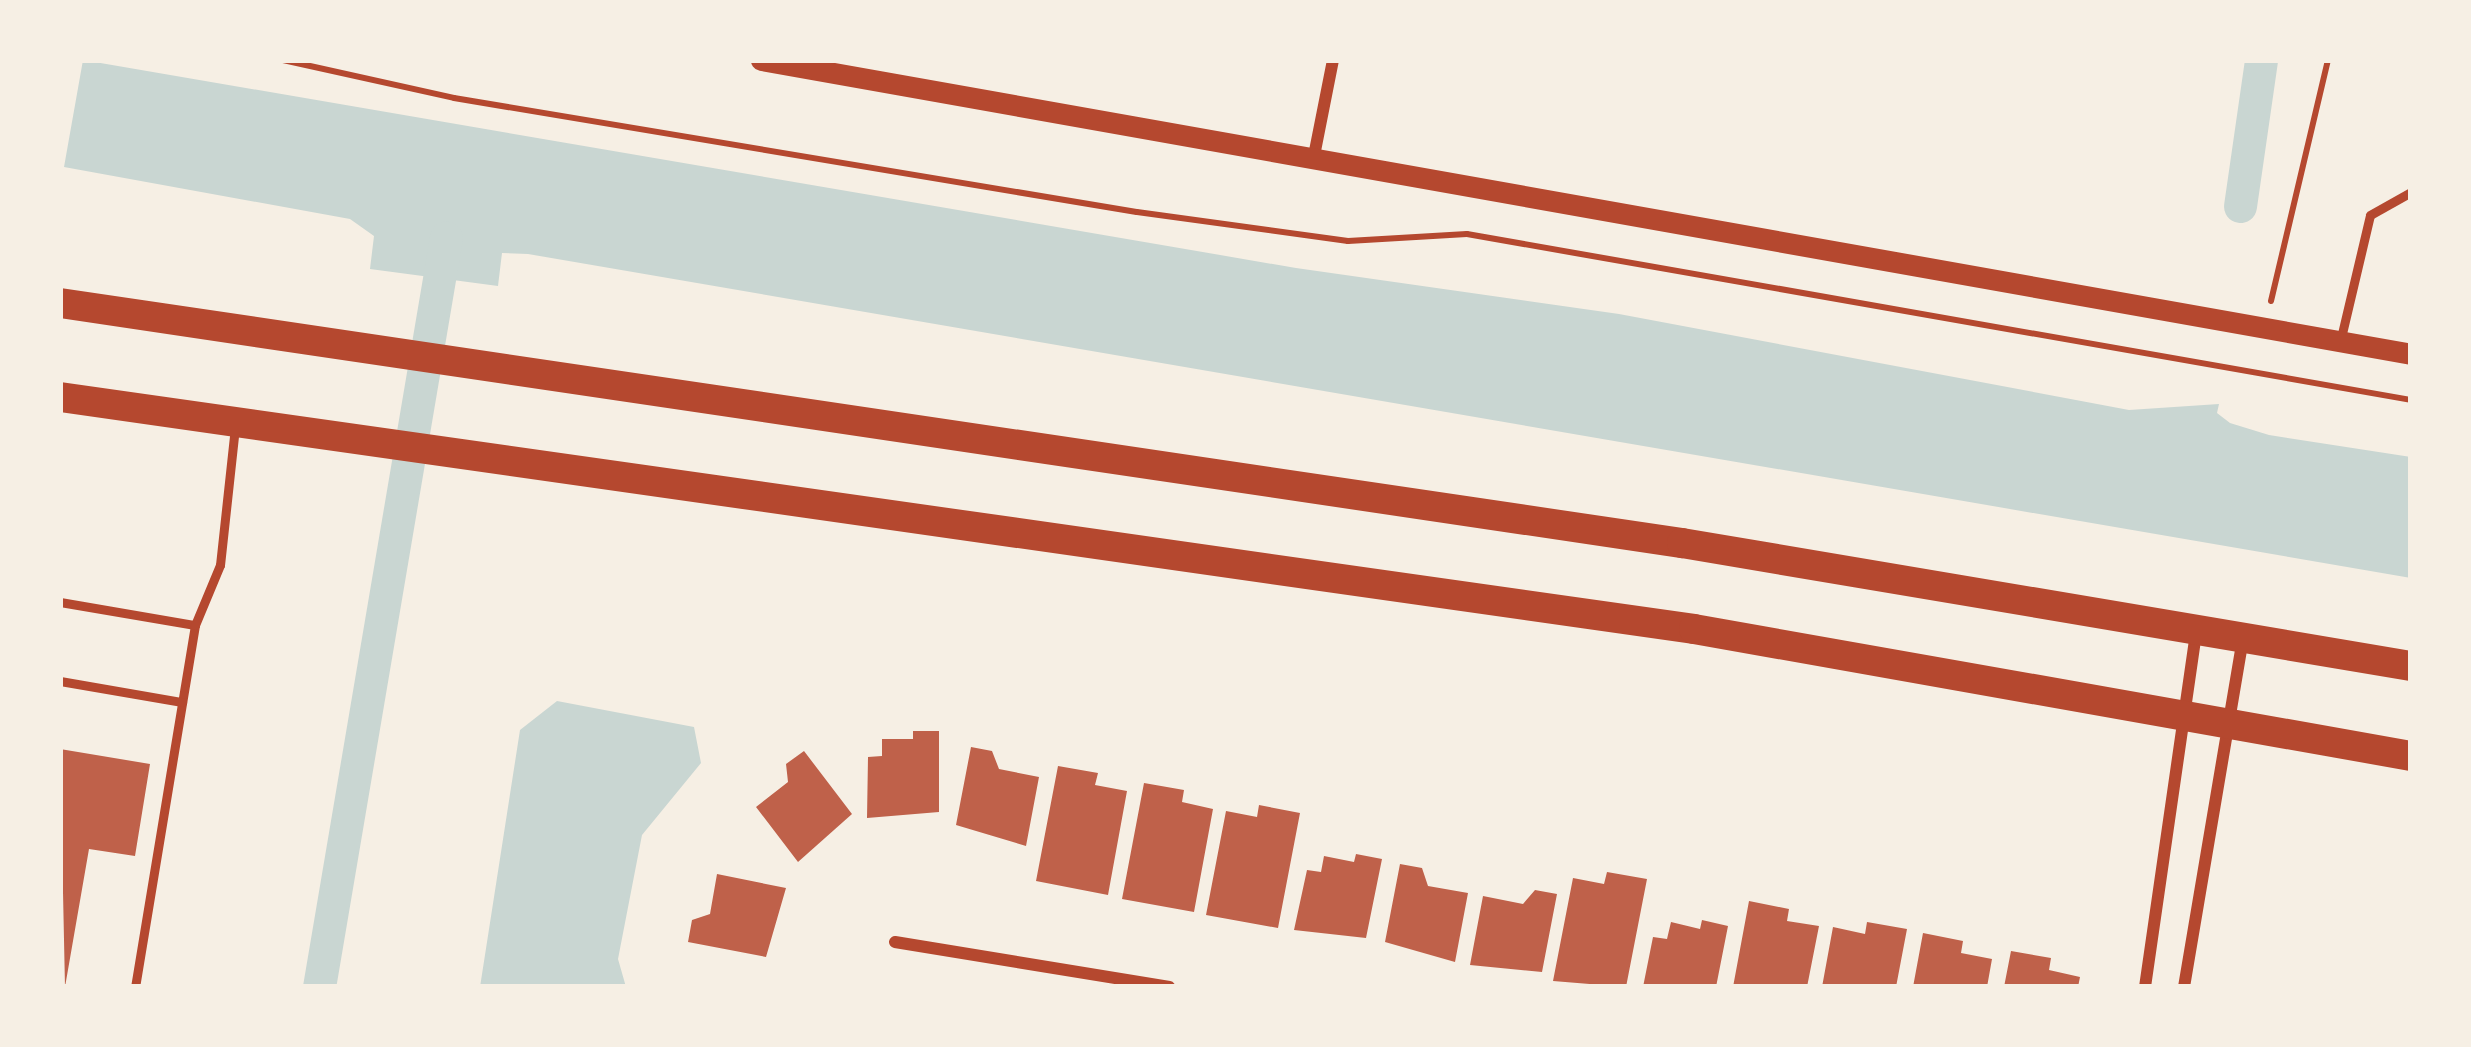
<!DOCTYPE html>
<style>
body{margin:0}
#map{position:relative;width:2471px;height:1047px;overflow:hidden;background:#f6efe4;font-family:Jost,sans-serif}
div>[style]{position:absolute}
.water>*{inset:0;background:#c9d6d2}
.canal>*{height:33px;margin:-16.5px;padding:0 16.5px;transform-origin:16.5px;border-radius:16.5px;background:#c9d6d2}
.building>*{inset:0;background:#bf614a}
.path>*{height:6px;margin:-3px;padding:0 3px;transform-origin:3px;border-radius:3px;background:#b5482f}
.service>*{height:9px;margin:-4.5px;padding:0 4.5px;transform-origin:4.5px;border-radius:4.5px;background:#b5482f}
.minor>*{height:12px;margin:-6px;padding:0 6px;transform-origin:6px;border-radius:6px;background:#b5482f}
.tertiary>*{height:21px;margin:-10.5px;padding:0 10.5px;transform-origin:10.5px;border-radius:10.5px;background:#b5482f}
.primary>*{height:30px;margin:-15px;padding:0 15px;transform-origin:15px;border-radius:15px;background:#b5482f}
span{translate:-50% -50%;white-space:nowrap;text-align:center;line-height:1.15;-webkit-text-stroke:10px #f6efe4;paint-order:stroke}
.frame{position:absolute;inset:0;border:63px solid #f6efe4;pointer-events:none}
</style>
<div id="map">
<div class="water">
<i style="clip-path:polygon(83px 60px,1296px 268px,1619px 314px,2129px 410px,2219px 404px,2217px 413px,2230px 423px,2269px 435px,2411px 457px,2411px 578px,528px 254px,502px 253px,498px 286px,370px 269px,374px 236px,350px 219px,64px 167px)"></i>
<i style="clip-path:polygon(557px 701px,694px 727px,701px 763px,642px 835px,618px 959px,626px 987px,480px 987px,520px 730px)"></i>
</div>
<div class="canal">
<i style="left:2240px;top:206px;width:148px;rotate:-81.8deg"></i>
<i style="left:319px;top:987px;width:760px;rotate:-80.38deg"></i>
</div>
<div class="building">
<i style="clip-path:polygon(913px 731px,939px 731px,939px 812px,867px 818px,868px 757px,882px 756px,882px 739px,913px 739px)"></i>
<i style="clip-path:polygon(971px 747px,992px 751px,999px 769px,1039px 777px,1026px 846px,956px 825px)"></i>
<i style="clip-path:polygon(60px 749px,150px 764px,135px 856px,89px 849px,65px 987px)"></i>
<i style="clip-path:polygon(804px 751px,852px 814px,798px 862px,756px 807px,788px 782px,786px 764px)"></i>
<i style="clip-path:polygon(1058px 766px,1098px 773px,1095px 785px,1127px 791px,1108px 895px,1036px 881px)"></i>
<i style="clip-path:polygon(1144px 783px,1184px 790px,1182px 802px,1213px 809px,1194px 912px,1122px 899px)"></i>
<i style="clip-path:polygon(1259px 805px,1300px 813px,1278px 928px,1206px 915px,1226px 811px,1257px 817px)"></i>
<i style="clip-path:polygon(1356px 854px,1382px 859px,1366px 938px,1294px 930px,1307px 870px,1321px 872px,1324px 856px,1354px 862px)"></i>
<i style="clip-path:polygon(1400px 864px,1422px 868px,1428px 886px,1468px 893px,1455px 962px,1385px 942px)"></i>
<i style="clip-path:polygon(1607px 872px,1647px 879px,1626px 987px,1553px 981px,1573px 878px,1604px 884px)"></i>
<i style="clip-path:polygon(717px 874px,786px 888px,766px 957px,688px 942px,692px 920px,710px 914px)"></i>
<i style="clip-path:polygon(1535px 890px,1557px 894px,1542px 972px,1470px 965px,1483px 896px,1523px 904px)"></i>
<i style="clip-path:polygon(1749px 901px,1789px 909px,1787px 921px,1819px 926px,1807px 987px,1733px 987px)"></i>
<i style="clip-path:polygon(1702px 920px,1728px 926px,1716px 987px,1643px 987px,1653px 937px,1667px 939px,1671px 922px,1700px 929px)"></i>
<i style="clip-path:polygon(1867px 922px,1907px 929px,1896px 987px,1822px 987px,1833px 927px,1865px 934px)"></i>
<i style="clip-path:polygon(1923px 933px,1963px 941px,1961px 953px,1992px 959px,1987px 987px,1913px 987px)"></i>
<i style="clip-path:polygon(2011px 951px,2051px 958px,2049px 970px,2080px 977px,2078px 987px,2004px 987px)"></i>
</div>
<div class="path">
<i style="left:283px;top:60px;width:175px;rotate:12.5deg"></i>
<i style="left:454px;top:98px;width:692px;rotate:9.48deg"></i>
<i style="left:1137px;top:212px;width:213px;rotate:7.8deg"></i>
<i style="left:1348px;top:241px;width:119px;rotate:-3.4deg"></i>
<i style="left:1467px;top:234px;width:958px;rotate:9.97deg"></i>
<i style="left:2271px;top:301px;width:248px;rotate:-76.7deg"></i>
</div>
<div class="service">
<i style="left:2340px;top:342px;width:130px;rotate:-76.7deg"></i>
<i style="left:2370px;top:215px;width:47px;rotate:-29.3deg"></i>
<i style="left:60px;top:602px;width:137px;rotate:9.7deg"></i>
<i style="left:195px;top:625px;width:367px;rotate:99.4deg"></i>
<i style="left:195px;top:625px;width:65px;rotate:-67.4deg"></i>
<i style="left:220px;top:565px;width:138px;rotate:-83.8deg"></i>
<i style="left:60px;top:681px;width:124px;rotate:9.8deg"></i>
</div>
<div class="minor">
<i style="left:1314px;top:156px;width:98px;rotate:-78.8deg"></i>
<i style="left:895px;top:942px;width:278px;rotate:9.3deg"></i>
<i style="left:2145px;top:987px;width:359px;rotate:-81.8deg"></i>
<i style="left:2184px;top:987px;width:353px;rotate:-80.4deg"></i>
</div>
<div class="tertiary">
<i style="left:761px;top:60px;width:1676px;rotate:10.1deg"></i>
</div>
<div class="primary">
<i style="left:60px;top:303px;width:1640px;rotate:8.42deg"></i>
<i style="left:1682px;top:543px;width:739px;rotate:9.58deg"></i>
<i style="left:60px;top:397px;width:1650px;rotate:8.08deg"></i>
<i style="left:1694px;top:629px;width:728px;rotate:10.04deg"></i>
</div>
<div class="frame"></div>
</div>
